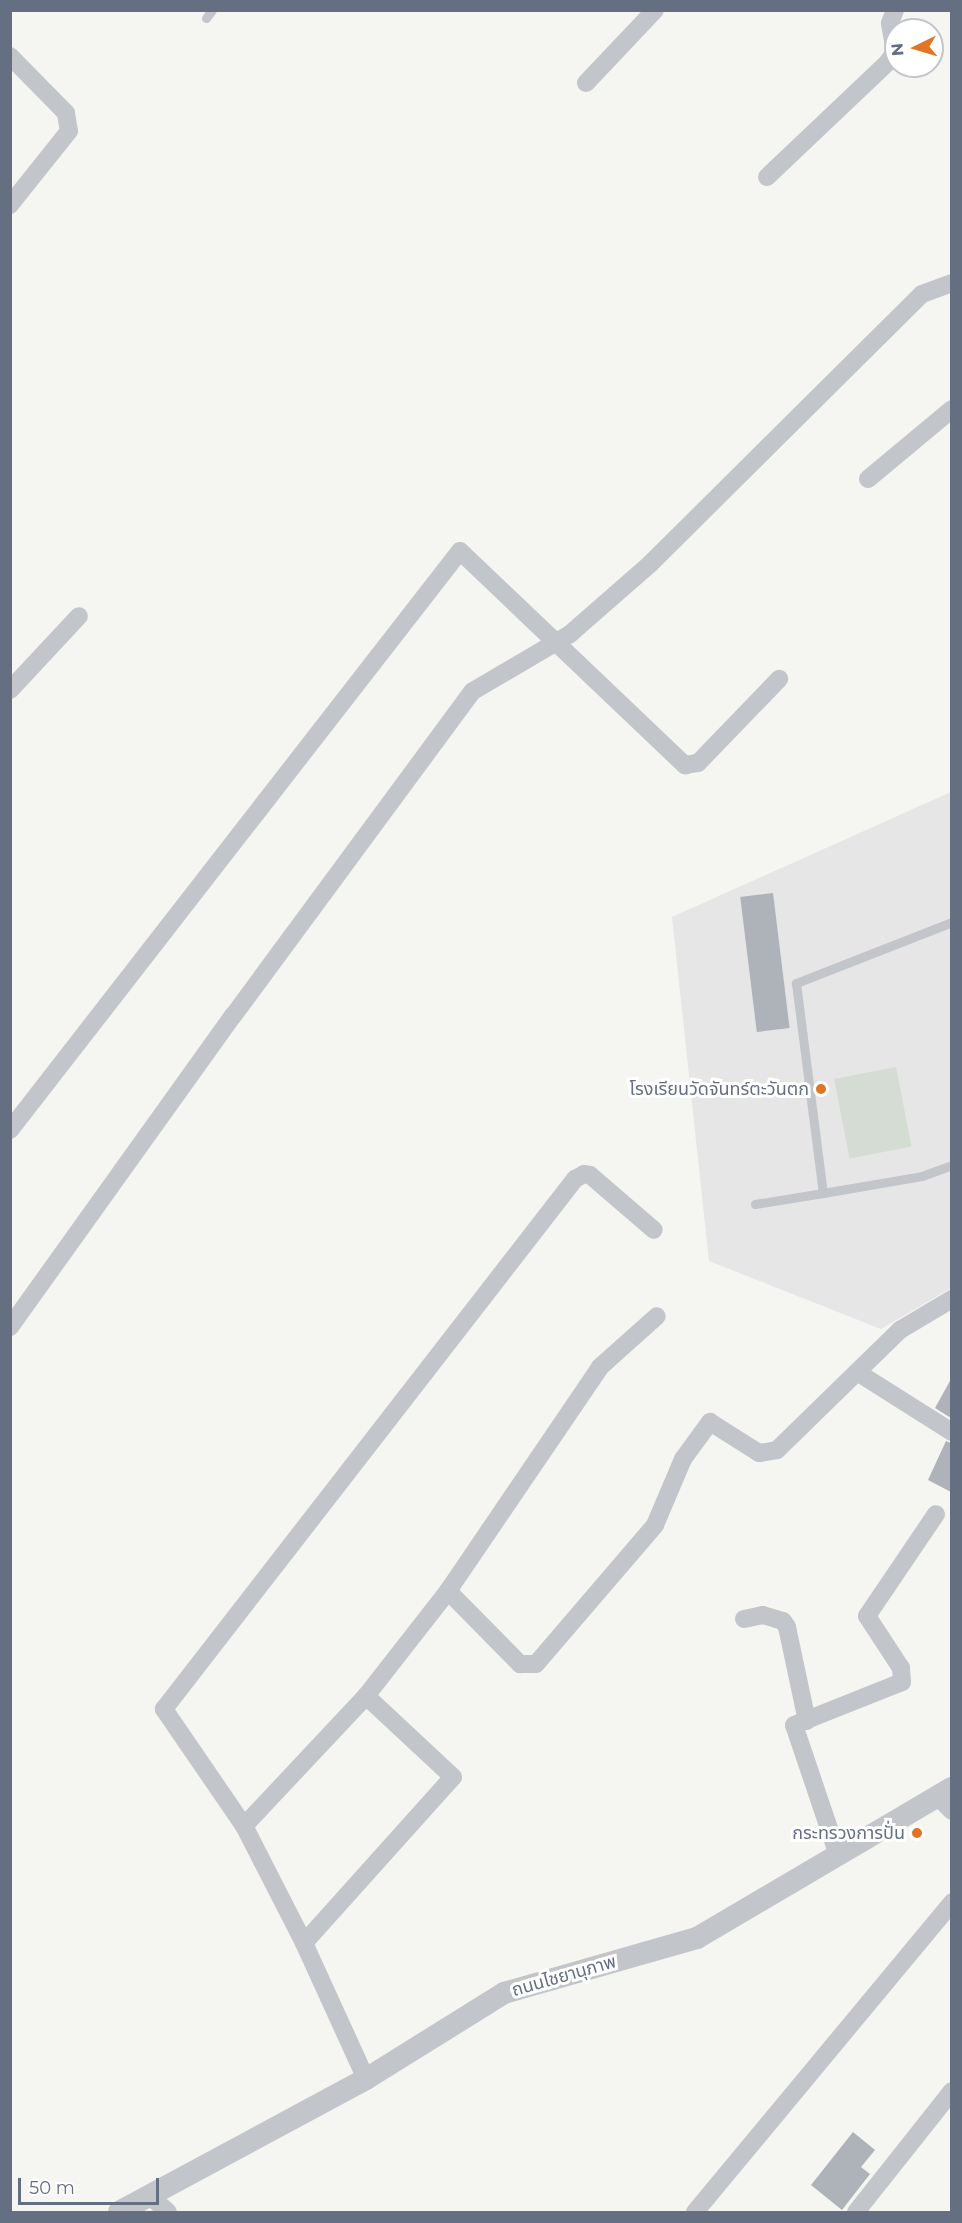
<!DOCTYPE html>
<meta charset="utf-8">
<style>
body{margin:0}
#map{position:relative;width:962px;height:2223px;overflow:hidden;background:#f5f5f1;font-family:Montserrat,"Noto Sans Thai",sans-serif}
div>[style]{position:absolute}
.built>*{inset:0;background:#e5e6e5}
.green>*{inset:0;background:#d5dcd3;transform-origin:0 0}
.building>*{inset:0;background:#adb3b9;transform-origin:0 0}
.service>*{height:9px;margin:-4.5px;padding:0 4.5px;transform-origin:4.5px;border-radius:4.5px;background:#c2c5c9}
.minor>*{height:18px;margin:-9px;padding:0 9px;transform-origin:9px;border-radius:9px;background:#c2c5c9}
.tertiary>*{height:22px;margin:-11px;padding:0 11px;transform-origin:11px;border-radius:11px;background:#c2c5c9}
.dots>*{width:16px;height:16px;translate:-50% -50%;box-sizing:border-box;border:3px solid #fff;border-radius:50%}
span{translate:-50% -50%;white-space:nowrap;text-align:center;line-height:1.15;-webkit-text-stroke:6px #fff;paint-order:stroke}
.poi-label{font-size:18px;color:#646f82}
.right{translate:-100% -50%;text-align:right}
.street-label{font-size:18px;color:#646f82}
.frame{position:absolute;inset:0;border:12px solid #646f82;pointer-events:none}
.north{position:absolute;left:884px;top:18px;width:60px;height:60px;box-sizing:border-box;background:#fff;border:2px solid #c1c5cd;border-radius:50%;rotate:265deg;font-size:16px;font-weight:700;line-height:24px;text-align:center;color:#646f82}
.north::after{content:'';display:block;margin:auto;width:21px;height:27px;background:#e27425;clip-path:polygon(50% 0,100% 100%,50% 72%,0 100%)}
.scale{position:absolute;left:18px;top:2178px;width:141px;height:27px;box-sizing:border-box;border:3px solid #646f82;border-top:0;padding-left:8px;font-size:18px;line-height:21px;white-space:nowrap;color:#646f82;-webkit-text-stroke:4px #fff;paint-order:stroke}
</style>
<div id="map">
<div class="built">
<i style="clip-path:polygon(951px 792px,951px 1288px,881px 1329px,709px 1261px,672px 917px)"></i>
</div>
<div class="green">
<i style="left:896px;top:1067px;width:81px;height:63px;rotate:79deg"></i>
</div>
<div class="building">
<i style="left:773px;top:893px;width:136px;height:33px;rotate:83deg"></i>
<i style="clip-path:polygon(951px 1379px,951px 1418px,935px 1408px)"></i>
<i style="clip-path:polygon(946px 1441px,951px 1443px,951px 1492px,928px 1480px)"></i>
<i style="clip-path:polygon(853px 2132px,875px 2150px,861px 2167px,870px 2174px,842px 2210px,811px 2185px)"></i>
</div>
<div class="service">
<i style="left:206px;top:18px;width:10px;rotate:-53deg"></i>
<i style="left:952px;top:922px;width:168px;rotate:158.6deg"></i>
<i style="left:796px;top:983px;width:212px;rotate:82.7deg"></i>
<i style="left:823px;top:1193px;width:100px;rotate:-9.7deg"></i>
<i style="left:922px;top:1176px;width:32px;rotate:-20deg"></i>
<i style="left:755px;top:1204px;width:69px;rotate:-9.2deg"></i>
</div>
<div class="minor">
<i style="left:10px;top:56px;width:80px;rotate:45.5deg"></i>
<i style="left:66px;top:113px;width:18px;rotate:81deg"></i>
<i style="left:69px;top:131px;width:95px;rotate:128.6deg"></i>
<i style="left:586px;top:83px;width:100px;rotate:-46.6deg"></i>
<i style="left:767px;top:177px;width:167px;rotate:-43.5deg"></i>
<i style="left:888px;top:62px;width:12px;rotate:-55deg"></i>
<i style="left:895px;top:52px;width:29px;rotate:-100deg"></i>
<i style="left:890px;top:23px;width:14px;rotate:-69deg"></i>
<i style="left:868px;top:479px;width:109px;rotate:-39.8deg"></i>
<i style="left:10px;top:690px;width:101px;rotate:-47deg"></i>
<i style="left:10px;top:1130px;width:733px;rotate:-52.15deg"></i>
<i style="left:460px;top:551px;width:311px;rotate:43.6deg"></i>
<i style="left:685px;top:765px;width:13px;rotate:-9deg"></i>
<i style="left:698px;top:763px;width:117px;rotate:-46deg"></i>
<i style="left:10px;top:1327px;width:383px;rotate:-54.4deg"></i>
<i style="left:233px;top:1016px;width:404px;rotate:-53.6deg"></i>
<i style="left:473px;top:691px;width:113px;rotate:-30.4deg"></i>
<i style="left:570px;top:634px;width:106px;rotate:-41.2deg"></i>
<i style="left:650px;top:564px;width:383px;rotate:-44.8deg"></i>
<i style="left:922px;top:294px;width:32px;rotate:-20deg"></i>
<i style="left:857px;top:1372px;width:112px;rotate:32.3deg"></i>
<i style="left:448px;top:1591px;width:103px;rotate:45.4deg"></i>
<i style="left:520px;top:1664px;width:16px"></i>
<i style="left:536px;top:1664px;width:183px;rotate:-49.4deg"></i>
<i style="left:655px;top:1525px;width:72px;rotate:-67deg"></i>
<i style="left:683px;top:1459px;width:46px;rotate:-53.9deg"></i>
<i style="left:710px;top:1422px;width:58px;rotate:32.3deg"></i>
<i style="left:759px;top:1453px;width:18px;rotate:-9deg"></i>
<i style="left:777px;top:1450px;width:172px;rotate:-44.3deg"></i>
<i style="left:900px;top:1330px;width:61px;rotate:-30.8deg"></i>
<i style="left:744px;top:1619px;width:19px;rotate:-12deg"></i>
<i style="left:763px;top:1615px;width:21px;rotate:17deg"></i>
<i style="left:783px;top:1621px;width:7px;rotate:56deg"></i>
<i style="left:787px;top:1627px;width:96px;rotate:78deg"></i>
<i style="left:937px;top:1796px;width:21px;rotate:45deg"></i>
<i style="left:244px;top:1826px;width:178px;rotate:-46.8deg"></i>
<i style="left:366px;top:1696px;width:133px;rotate:-52deg"></i>
<i style="left:448px;top:1591px;width:271px;rotate:-55.8deg"></i>
<i style="left:600px;top:1367px;width:76px;rotate:-41.8deg"></i>
<i style="left:838px;top:1855px;width:137px;rotate:-108.7deg"></i>
<i style="left:794px;top:1725px;width:116px;rotate:-21.7deg"></i>
<i style="left:902px;top:1682px;width:14px;rotate:-94deg"></i>
<i style="left:901px;top:1668px;width:62px;rotate:-123.2deg"></i>
<i style="left:867px;top:1616px;width:123px;rotate:-55.9deg"></i>
<i style="left:304px;top:1943px;width:223px;rotate:-48.1deg"></i>
<i style="left:453px;top:1777px;width:119px;rotate:-137deg"></i>
<i style="left:366px;top:2079px;width:149px;rotate:-114.5deg"></i>
<i style="left:304px;top:1943px;width:131px;rotate:-117.1deg"></i>
<i style="left:244px;top:1826px;width:142px;rotate:-124.4deg"></i>
<i style="left:164px;top:1709px;width:671px;rotate:-52.21deg"></i>
<i style="left:575px;top:1179px;width:10px;rotate:-29deg"></i>
<i style="left:584px;top:1174px;width:6px;rotate:9deg"></i>
<i style="left:590px;top:1175px;width:84px;rotate:40.7deg"></i>
<i style="left:150px;top:2196px;width:24px;rotate:42deg"></i>
<i style="left:695px;top:2212px;width:403px;rotate:-50.3deg"></i>
<i style="left:856px;top:2212px;width:154px;rotate:-51.6deg"></i>
</div>
<div class="tertiary">
<i style="left:119px;top:2212px;width:281px;rotate:-28.3deg"></i>
<i style="left:366px;top:2079px;width:163px;rotate:-31.9deg"></i>
<i style="left:504px;top:1993px;width:201px;rotate:-15.9deg"></i>
<i style="left:697px;top:1938px;width:296px;rotate:-30.5deg"></i>
</div>
<div class="dots">
<i style="left:821px;top:1089px;background:#e27425"></i>
<i style="left:917px;top:1833px;background:#e27425"></i>
</div>
<div class="poi-label">
<span class="right" style="left:809px;top:1089px">โรงเรียนวัดจันทร์ตะวันตก</span>
<span class="right" style="left:905px;top:1833px">กระทรวงการปั่น</span>
</div>
<div class="street-label">
<span style="left:564px;top:1976px;rotate:-16deg">ถนนไชยานุภาพ</span>
</div>
<div class="frame"></div>
<div class="north">N</div>
<div class="scale">50 m</div>
</div>
